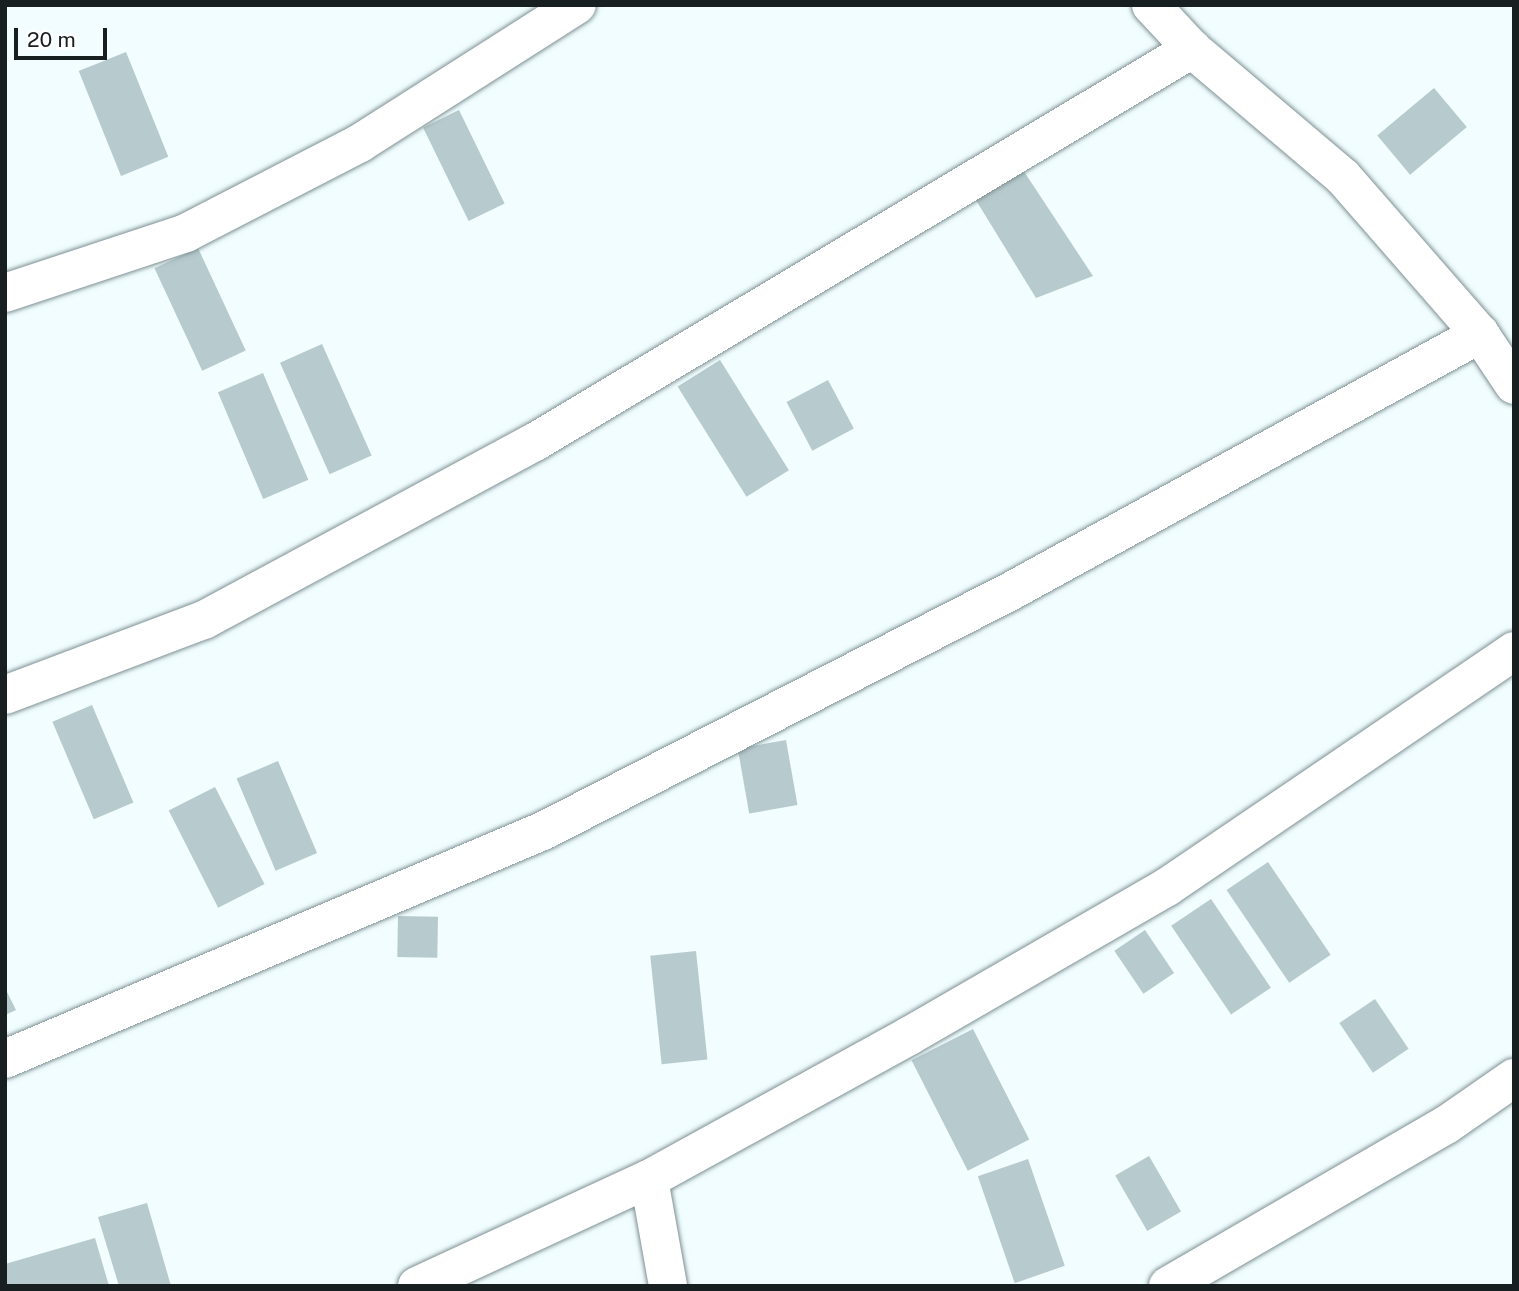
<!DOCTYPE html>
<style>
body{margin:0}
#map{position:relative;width:1519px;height:1291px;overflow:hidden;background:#f1fdfe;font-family:"Public Sans",sans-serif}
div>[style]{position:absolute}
.building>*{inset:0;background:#b7cacd;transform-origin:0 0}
.roads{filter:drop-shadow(0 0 2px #7e9093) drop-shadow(0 0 2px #7e9093)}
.minor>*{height:38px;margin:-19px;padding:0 19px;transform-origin:19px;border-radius:19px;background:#fff}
span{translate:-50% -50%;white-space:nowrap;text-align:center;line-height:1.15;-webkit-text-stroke:5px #fff;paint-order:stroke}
.frame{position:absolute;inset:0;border:7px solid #181f20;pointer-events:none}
.scale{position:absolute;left:14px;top:28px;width:93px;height:32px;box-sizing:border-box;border:4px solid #181f20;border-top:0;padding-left:9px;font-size:21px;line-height:24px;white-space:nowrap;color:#181f20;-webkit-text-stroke:5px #fff;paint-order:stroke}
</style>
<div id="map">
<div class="building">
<i style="left:126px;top:52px;width:113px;height:51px;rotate:68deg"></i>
<i style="left:1434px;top:88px;width:51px;height:74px;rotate:50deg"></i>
<i style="left:459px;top:110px;width:104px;height:40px;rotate:64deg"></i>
<i style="clip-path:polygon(1023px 170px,1093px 276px,1036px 298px,974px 197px)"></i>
<i style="left:198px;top:248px;width:113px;height:48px;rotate:65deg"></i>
<i style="left:322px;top:344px;width:122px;height:46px;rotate:66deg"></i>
<i style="left:720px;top:360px;width:130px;height:50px;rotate:58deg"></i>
<i style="left:263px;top:373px;width:116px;height:49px;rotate:67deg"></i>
<i style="left:828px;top:380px;width:55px;height:47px;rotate:62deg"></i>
<i style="left:92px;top:705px;width:106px;height:43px;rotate:67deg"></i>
<i style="left:786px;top:740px;width:66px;height:49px;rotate:80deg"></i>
<i style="left:278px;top:761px;width:100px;height:45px;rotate:67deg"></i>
<i style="left:215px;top:787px;width:109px;height:52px;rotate:63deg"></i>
<i style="left:1268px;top:862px;width:112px;height:50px;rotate:56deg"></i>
<i style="left:1211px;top:899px;width:107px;height:48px;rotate:56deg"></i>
<i style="left:398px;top:916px;width:40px;height:41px;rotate:1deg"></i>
<i style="left:1145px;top:930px;width:52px;height:37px;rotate:56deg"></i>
<i style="left:696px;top:951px;width:109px;height:46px;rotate:84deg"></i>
<i style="clip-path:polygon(5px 988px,16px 1010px,5px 1015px)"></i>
<i style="left:1375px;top:999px;width:60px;height:43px;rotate:56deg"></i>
<i style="left:973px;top:1029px;width:124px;height:69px;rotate:63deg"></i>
<i style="left:1149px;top:1156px;width:64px;height:39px;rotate:60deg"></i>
<i style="left:1028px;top:1159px;width:113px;height:53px;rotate:71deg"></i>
<i style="clip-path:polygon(147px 1203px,171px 1286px,119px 1286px,98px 1217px)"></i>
<i style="clip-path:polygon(95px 1238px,109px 1286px,5px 1286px,5px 1264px)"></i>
</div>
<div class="roads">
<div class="minor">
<i style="left:1151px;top:5px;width:60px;rotate:47deg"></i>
<i style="left:1192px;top:49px;width:198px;rotate:40.3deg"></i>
<i style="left:1343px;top:177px;width:208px;rotate:48.9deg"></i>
<i style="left:1480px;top:334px;width:61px;rotate:56.3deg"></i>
<i style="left:5px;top:293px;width:191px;rotate:-18.3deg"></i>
<i style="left:186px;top:233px;width:196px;rotate:-27.3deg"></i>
<i style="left:360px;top:143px;width:257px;rotate:-32.5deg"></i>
<i style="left:5px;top:695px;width:213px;rotate:-20.7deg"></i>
<i style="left:204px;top:620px;width:376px;rotate:-28.3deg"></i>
<i style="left:535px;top:442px;width:766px;rotate:-30.89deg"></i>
<i style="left:5px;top:1059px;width:587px;rotate:-22.98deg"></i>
<i style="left:545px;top:830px;width:526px;rotate:-27.15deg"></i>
<i style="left:1013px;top:590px;width:533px;rotate:-28.73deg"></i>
<i style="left:649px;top:1179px;width:109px;rotate:79.9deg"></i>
<i style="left:417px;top:1286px;width:255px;rotate:-24.8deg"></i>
<i style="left:649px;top:1179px;width:297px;rotate:-28.8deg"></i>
<i style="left:909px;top:1036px;width:298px;rotate:-30deg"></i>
<i style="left:1167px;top:887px;width:420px;rotate:-34.2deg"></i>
<i style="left:1168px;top:1286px;width:321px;rotate:-30.1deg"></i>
<i style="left:1446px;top:1125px;width:83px;rotate:-34.7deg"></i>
</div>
</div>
<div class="frame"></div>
<div class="scale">20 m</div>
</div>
